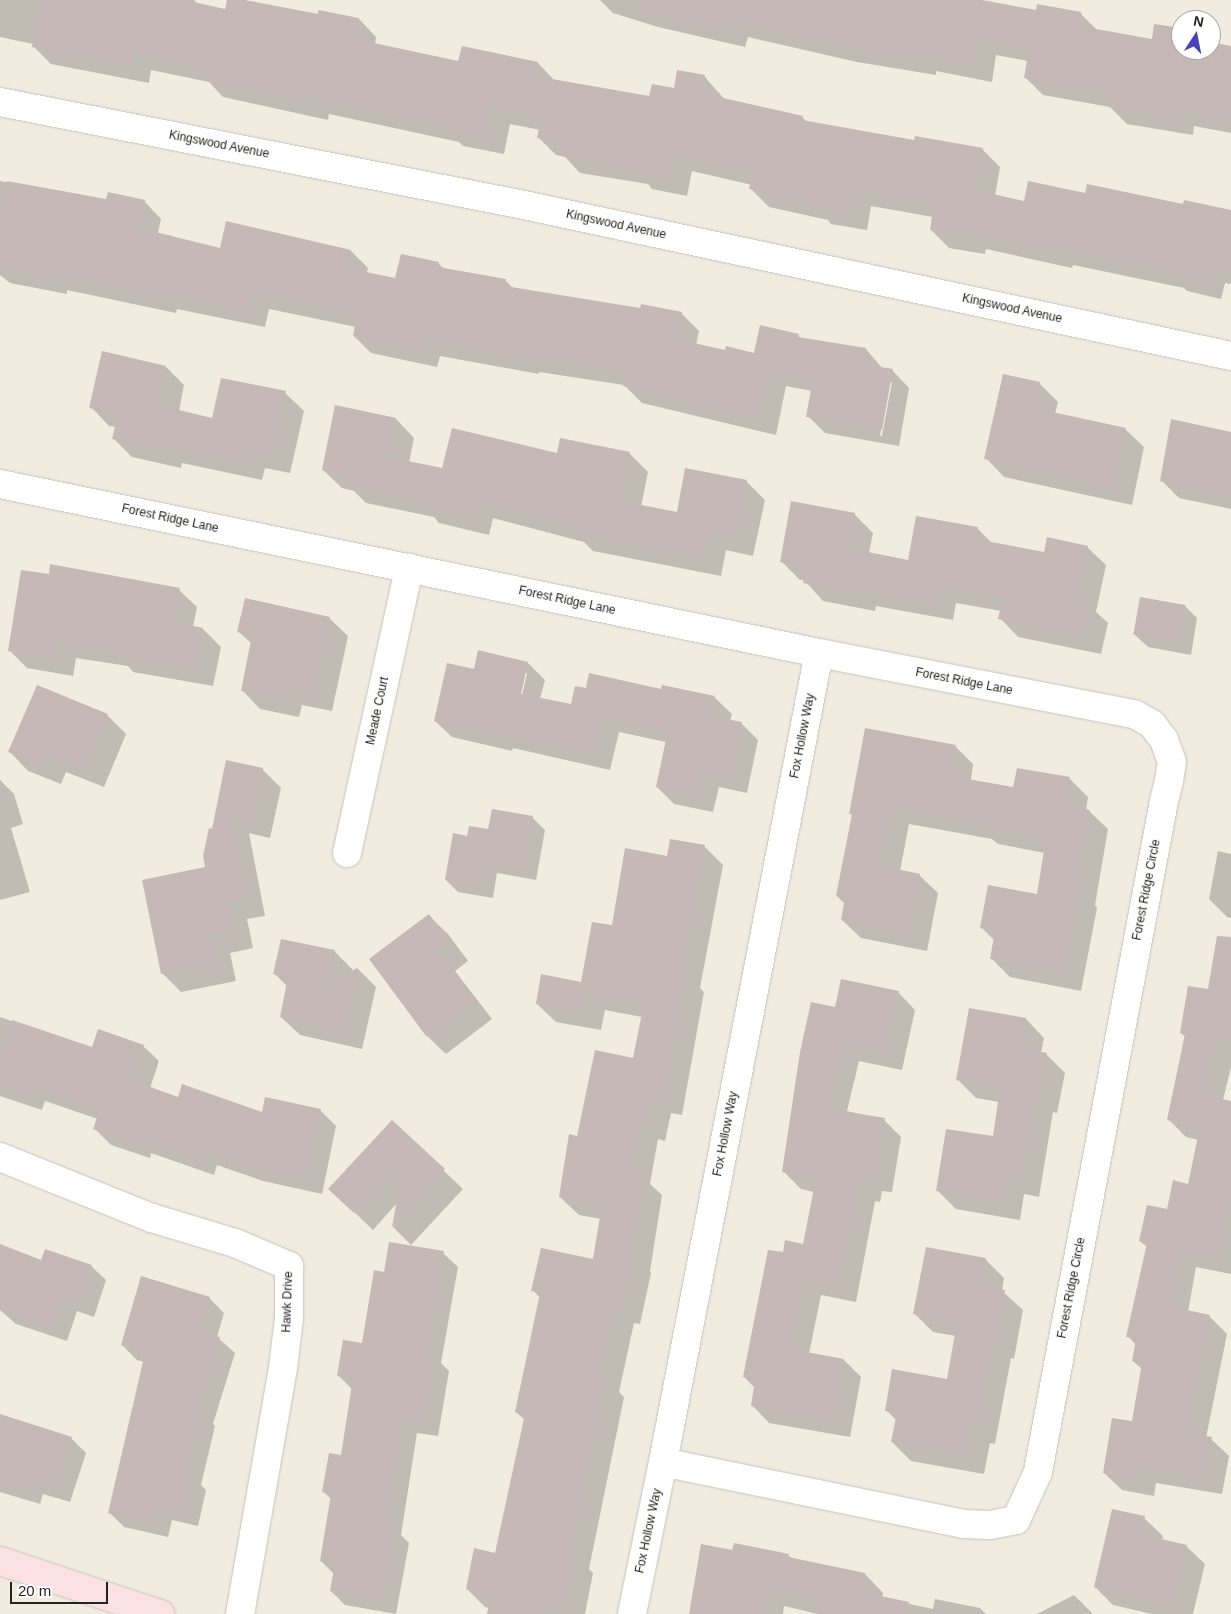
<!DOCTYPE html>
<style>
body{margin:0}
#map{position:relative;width:1231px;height:1614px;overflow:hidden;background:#f0ece0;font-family:Helvetica,sans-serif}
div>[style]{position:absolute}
.shadow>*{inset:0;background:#0003}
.building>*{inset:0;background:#c5b8b5;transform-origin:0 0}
.roads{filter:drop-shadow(0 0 1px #c7c4b9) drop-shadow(0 0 1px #c7c4b9)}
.street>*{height:28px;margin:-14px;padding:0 14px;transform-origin:14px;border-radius:14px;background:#fff}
.secondary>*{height:28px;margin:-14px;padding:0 14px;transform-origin:14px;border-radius:14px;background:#fce1e3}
span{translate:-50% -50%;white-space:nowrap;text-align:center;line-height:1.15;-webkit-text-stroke:5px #fff;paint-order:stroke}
.street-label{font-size:12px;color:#25231f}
.north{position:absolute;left:1171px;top:10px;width:50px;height:50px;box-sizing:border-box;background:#fff;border:1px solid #a8a7a5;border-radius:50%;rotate:11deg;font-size:14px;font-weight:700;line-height:20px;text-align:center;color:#25231f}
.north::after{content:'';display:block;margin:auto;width:18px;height:22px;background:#4942b8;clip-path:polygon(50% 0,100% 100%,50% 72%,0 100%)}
.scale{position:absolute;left:10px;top:1582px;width:98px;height:22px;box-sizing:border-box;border:2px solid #25231f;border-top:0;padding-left:6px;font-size:15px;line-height:18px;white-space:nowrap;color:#25231f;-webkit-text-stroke:4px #fff;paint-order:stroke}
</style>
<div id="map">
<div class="shadow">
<i style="clip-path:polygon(0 0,194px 0,197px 3px,226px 11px,228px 0,239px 0,319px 16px,359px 19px,376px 37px,375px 45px,459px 62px,463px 47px,538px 63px,555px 81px,650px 98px,704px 76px,725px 100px,802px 117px,807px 122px,915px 142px,982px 149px,1000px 167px,995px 196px,1025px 202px,1086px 195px,1231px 212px,1231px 284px,1225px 283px,1221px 299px,1187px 291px,1184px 288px,1073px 265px,1072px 268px,986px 249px,985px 254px,949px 248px,931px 230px,933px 217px,871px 206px,867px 230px,831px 224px,828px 220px,769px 207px,751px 189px,752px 185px,692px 171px,687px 196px,652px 189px,648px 184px,580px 173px,565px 157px,556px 155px,538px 137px,540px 130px,510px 124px,504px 154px,463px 146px,459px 142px,329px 114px,328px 120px,223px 97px,209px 82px,151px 70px,149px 83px,51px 64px,33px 46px,33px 44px,0 37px)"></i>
<i style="clip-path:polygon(600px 0,976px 0,1037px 11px,1080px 13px,1098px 31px,1153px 40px,1181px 29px,1181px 50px,1211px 50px,1211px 43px,1231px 47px,1231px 133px,1194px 126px,1193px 135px,1127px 124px,1110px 107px,1043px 95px,1025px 77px,1028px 61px,996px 55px,992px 82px,936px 71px,936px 75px,857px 62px,748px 37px,745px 47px,658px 27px,613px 13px)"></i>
<i style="clip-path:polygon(evenodd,0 181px,107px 201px,144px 201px,161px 219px,158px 233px,171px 236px,175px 240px,221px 249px,351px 251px,368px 268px,367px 273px,396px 279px,438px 263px,444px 269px,505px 280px,514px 289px,641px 309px,681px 313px,699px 331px,696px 345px,726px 352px,755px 354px,798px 336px,801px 338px,866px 349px,883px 369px,892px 370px,909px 388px,899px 446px,825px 433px,808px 416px,812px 391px,786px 386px,776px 435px,642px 403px,624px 385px,539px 372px,539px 374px,440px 356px,437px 367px,371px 353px,354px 336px,356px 327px,269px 309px,265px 327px,177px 309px,176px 313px,67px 290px,67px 294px,10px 283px,0 275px,0 181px,889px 382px,892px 382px,882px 436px,880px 436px,889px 382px)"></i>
<i style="clip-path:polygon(166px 367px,184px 385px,179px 411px,213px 419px,285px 393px,304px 411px,290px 473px,265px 468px,262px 480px,182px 463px,181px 468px,132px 457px,113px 438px,116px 427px,109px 426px,91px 407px)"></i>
<i style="clip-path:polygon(1039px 383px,1058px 402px,1055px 414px,1125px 429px,1144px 447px,1132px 505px,1004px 477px,986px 458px)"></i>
<i style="clip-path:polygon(396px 419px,414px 438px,409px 463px,443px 469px,558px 455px,561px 440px,630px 454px,648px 472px,641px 507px,678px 514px,746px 481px,765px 500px,753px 556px,726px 550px,721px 576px,593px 551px,584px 542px,493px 518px,489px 535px,439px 523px,434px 517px,366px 503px,354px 491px,342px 488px,323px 470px)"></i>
<i style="clip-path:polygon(1231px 434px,1231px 509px,1179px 498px,1162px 481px)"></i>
<i style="clip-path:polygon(854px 514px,873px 533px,869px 553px,909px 561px,977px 528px,992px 543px,1045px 553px,1087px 547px,1106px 565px,1096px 612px,1108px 623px,1101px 654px,1018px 637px,1000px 618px,1001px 611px,956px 603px,953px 620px,876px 606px,875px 611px,823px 601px,804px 580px,800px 580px,781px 561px)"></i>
<i style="clip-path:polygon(179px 590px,197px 607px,193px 627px,203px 629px,221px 647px,213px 686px,133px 672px,128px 666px,76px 658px,73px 676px,27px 668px,10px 651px)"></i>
<i style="clip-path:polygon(1185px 606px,1197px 618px,1191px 655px,1148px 647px,1135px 635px)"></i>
<i style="clip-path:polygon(329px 618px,348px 636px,332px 711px,302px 705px,299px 717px,260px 709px,242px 690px,252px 644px,239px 632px)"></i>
<i style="clip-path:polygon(evenodd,528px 663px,545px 680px,540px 699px,572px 706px,587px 690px,662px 690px,663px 687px,715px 698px,732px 714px,730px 721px,741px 723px,758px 740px,747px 793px,719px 787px,713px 812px,674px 804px,657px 787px,666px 742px,619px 732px,610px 770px,513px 748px,512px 751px,452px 737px,435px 721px,475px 671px,528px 663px,525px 673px,527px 673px,521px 700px,519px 700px,525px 673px)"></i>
<i style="clip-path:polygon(38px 686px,107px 715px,126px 734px,104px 787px,66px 772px,61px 784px,28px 771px,10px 752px)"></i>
<i style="clip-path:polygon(955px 746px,973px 764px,971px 780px,1014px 788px,1018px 769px,1070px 779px,1088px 797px,1086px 810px,1089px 811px,1108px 829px,1095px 905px,1097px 908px,1081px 991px,1010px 977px,991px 958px,995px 941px,982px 928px,1038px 895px,1045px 853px,998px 844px,992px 839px,909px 824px,900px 871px,919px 875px,938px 893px,927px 951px,861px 938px,842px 920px,845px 904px,837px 896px,853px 816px,851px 814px)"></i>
<i style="clip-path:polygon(262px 769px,281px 788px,270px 838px,249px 833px,265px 916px,247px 919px,253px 948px,230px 953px,236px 981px,181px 992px,162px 973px,206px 868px,213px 830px)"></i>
<i style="clip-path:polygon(0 780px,14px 794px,23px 824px,11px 828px,30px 892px,0 900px)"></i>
<i style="clip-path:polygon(532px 817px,545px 830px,536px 880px,497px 873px,493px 898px,458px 892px,446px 880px,468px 837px)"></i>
<i style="clip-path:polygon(704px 846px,723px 865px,700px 988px,704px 992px,682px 1115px,671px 1113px,665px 1141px,658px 1139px,650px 1184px,662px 1195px,650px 1271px,651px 1273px,640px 1324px,634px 1323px,619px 1392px,624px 1397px,589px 1569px,593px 1573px,585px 1614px,488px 1614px,489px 1608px,485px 1607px,467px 1589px,496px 1554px,525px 1420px,516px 1412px,540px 1298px,533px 1290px,595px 1261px,601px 1219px,579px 1215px,560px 1197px,578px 1137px,634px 1059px,642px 1017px,605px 1010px,601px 1030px,556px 1022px,537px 1004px,582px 983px,613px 927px,668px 857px)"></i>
<i style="clip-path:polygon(1218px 851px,1231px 854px,1231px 918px,1227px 917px,1209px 899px)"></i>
<i style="clip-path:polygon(429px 916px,448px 934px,468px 961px,455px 971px,492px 1019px,446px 1054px,427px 1036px,371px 959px)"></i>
<i style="clip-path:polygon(334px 951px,353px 970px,352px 973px,358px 969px,376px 987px,362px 1049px,300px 1035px,281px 1017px,288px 987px,274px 973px)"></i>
<i style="clip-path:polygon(1231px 952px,1231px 1067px,1223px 1100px,1231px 1102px,1231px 1274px,1196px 1267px,1188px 1312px,1209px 1316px,1227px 1334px,1206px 1438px,1211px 1439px,1229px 1456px,1222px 1494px,1156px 1483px,1154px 1496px,1122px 1490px,1104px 1473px,1133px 1423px,1142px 1369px,1133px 1361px,1136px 1345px,1128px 1336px,1147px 1247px,1140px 1241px,1189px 1185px,1199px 1140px,1186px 1137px,1168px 1119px,1186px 1037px,1181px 1033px)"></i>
<i style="clip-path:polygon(898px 992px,915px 1010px,902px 1070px,859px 1061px,847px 1111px,884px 1120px,901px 1137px,892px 1192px,882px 1191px,880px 1202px,875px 1201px,856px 1302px,821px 1295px,809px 1354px,844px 1360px,861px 1377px,850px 1437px,769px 1423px,752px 1405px,755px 1388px,744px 1377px,784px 1253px,804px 1245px,814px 1192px,801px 1189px,784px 1172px,836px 1008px)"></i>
<i style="clip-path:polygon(0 1017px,92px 1049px,143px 1046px,159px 1061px,150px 1088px,178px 1098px,263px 1114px,320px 1110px,336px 1126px,322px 1194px,263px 1181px,217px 1165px,214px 1175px,151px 1153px,150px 1158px,111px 1145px,95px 1129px,98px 1119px,45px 1101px,42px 1110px,0 1096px)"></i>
<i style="clip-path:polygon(1026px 1019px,1044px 1038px,1041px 1053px,1046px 1054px,1065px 1073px,1057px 1113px,1053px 1112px,1039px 1197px,1024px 1194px,1020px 1220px,956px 1209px,937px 1190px,994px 1138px,999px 1102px,976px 1098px,957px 1079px)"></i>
<i style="clip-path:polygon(392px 1122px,463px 1189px,411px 1245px,393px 1227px,397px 1203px,373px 1230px,349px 1207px)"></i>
<i style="clip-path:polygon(0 1246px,42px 1261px,91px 1266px,106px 1280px,94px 1317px,77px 1311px,67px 1341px,16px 1324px,0 1310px)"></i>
<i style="clip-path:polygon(443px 1253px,458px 1267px,441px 1363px,449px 1371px,438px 1436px,417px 1433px,401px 1535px,409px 1543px,396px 1614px,345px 1605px,331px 1591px,334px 1574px,321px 1561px,332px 1500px,324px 1492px,342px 1456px,353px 1390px,338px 1375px,363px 1345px,385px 1273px)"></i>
<i style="clip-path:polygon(985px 1259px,1004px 1278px,1002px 1291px,1023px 1310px,1014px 1359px,1011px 1358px,995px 1444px,990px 1443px,984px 1474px,911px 1461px,892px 1442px,897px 1421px,886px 1410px,948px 1381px,956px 1336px,933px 1332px,915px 1314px)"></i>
<i style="clip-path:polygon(209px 1298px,224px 1313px,217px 1337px,235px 1353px,213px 1424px,215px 1426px,201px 1485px,206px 1490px,198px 1526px,172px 1520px,168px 1537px,124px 1527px,109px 1512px,144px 1362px,137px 1360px,122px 1345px)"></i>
<i style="clip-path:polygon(0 1415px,71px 1438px,86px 1453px,70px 1502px,43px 1494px,40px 1504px,0 1492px)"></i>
<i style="clip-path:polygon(1144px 1518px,1163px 1536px,1162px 1540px,1186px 1546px,1205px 1564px,1193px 1614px,1152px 1614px,1113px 1605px,1095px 1587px)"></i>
<i style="clip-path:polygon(733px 1552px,788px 1555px,793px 1559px,865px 1574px,883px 1593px,882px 1598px,933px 1609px,935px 1599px,980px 1608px,986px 1614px,818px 1614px,784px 1606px,783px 1614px,690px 1614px)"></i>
<i style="clip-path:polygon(1074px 1595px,1093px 1614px,1037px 1614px)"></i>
</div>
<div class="building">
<i style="clip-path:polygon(39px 0,184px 0,225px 9px,227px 0,245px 0,318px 14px,318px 10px,359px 18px,355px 39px,458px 61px,462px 46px,538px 62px,535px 76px,649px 96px,652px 84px,674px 88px,677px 70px,705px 75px,701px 90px,720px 93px,719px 97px,803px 116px,802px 120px,914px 140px,915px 136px,983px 148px,975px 190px,1024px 201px,1028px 181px,1085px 193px,1087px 184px,1183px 204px,1184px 200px,1231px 210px,1231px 271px,1207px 266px,1204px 282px,1168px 274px,1168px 271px,1055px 248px,1055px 250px,968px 232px,967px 237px,930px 230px,934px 204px,853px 188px,849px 213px,812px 206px,812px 204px,749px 189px,753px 172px,675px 153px,669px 179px,633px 171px,634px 168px,561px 155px,563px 143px,537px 138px,541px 117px,492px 107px,486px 137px,444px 128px,445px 125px,311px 97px,310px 103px,204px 80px,206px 69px,134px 53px,131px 65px,32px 47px)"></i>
<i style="clip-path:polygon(642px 0,982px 0,1036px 10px,1037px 4px,1081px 12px,1079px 26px,1152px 39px,1154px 24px,1181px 28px,1181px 50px,1211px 50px,1211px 42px,1231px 46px,1231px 120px,1177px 109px,1176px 118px,1108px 107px,1111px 93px,1024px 78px,1029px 48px,979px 39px,974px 66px,919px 55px,918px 58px,838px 45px,731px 20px,728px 31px,641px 10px)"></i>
<i style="clip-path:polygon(7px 181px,106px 199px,108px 192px,145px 200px,139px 228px,220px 248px,226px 221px,351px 250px,347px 268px,395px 278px,401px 254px,439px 262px,438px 267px,506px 279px,505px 286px,640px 308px,641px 304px,682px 312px,676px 339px,725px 350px,726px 346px,754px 353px,760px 325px,799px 334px,798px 337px,866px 348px,863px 364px,893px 369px,882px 430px,806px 417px,813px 378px,769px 369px,759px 418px,623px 386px,626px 371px,522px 355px,522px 358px,422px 339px,420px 351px,353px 336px,357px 314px,252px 292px,248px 310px,160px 292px,159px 297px,50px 274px,49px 277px,0 268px,0 218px)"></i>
<i style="clip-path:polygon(102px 351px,166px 366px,158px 405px,212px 418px,221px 378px,286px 391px,272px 455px,247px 450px,244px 462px,164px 445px,163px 450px,112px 439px,118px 414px,89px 408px)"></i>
<i style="clip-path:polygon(1003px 374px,1040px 382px,1034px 408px,1126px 428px,1114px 487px,984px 459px)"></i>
<i style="clip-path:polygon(335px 405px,396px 418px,388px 457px,442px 468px,452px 428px,557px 453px,560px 438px,630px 452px,620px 501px,677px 512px,685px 468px,747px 480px,735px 538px,708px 532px,703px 559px,573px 533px,575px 526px,475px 501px,471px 517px,420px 505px,421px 500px,346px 485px,348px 476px,322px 470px)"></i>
<i style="clip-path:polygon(1171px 419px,1231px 432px,1231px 497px,1160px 481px)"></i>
<i style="clip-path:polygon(791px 501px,855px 513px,848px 548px,908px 560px,916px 516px,978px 527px,975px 539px,1044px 552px,1047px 537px,1088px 546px,1077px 601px,1090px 603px,1083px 636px,998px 619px,1003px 597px,938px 586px,935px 603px,857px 588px,856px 593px,803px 583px,806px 566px,780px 562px)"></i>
<i style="clip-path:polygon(50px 564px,180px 588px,174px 622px,203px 628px,196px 669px,114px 655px,115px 650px,59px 641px,56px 659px,8px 651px,21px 570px,49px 574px)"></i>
<i style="left:1140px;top:597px;width:46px;height:38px;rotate:10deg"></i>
<i style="clip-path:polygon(245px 598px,330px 617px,313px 693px,284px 687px,281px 699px,241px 691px,252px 635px,237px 632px)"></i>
<i style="clip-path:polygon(478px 650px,528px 662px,521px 694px,571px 704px,575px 686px,586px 688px,589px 673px,661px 689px,662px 685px,715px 696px,711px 716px,742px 722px,730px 777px,702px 771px,697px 796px,656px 787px,668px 730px,602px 716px,594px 754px,496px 732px,496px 735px,434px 721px,447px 663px,474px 669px)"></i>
<i style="clip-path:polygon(37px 685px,108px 714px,85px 769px,47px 754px,42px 767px,8px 752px)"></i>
<i style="clip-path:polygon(865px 728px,956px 745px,950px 776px,1013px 787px,1017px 768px,1070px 777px,1066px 805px,1090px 810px,1076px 888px,1079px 888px,1063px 973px,990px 959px,995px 931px,980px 928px,988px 885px,1037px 894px,1046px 838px,978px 826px,979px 822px,890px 807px,879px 865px,920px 874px,908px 933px,841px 920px,845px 898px,836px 896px,852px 814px,849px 814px)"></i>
<i style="clip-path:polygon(226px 760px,263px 768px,252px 820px,231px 816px,247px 898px,229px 901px,235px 930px,212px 934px,218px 963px,161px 974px,142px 880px,205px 867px,203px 856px,209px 828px,212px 829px)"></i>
<i style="clip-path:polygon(492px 809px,533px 816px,524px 869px,485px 862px,481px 886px,445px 880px,453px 833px,467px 836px,469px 826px,488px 829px)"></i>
<i style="clip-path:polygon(670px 839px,705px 845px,681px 971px,686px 972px,664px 1097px,653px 1095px,647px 1123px,639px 1122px,631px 1173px,644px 1176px,631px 1253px,634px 1253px,622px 1306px,615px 1305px,600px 1376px,606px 1378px,571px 1553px,575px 1554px,565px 1606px,546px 1602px,544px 1614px,487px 1614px,491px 1594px,466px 1589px,474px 1548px,495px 1553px,525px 1414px,515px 1412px,540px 1293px,531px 1291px,541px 1248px,593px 1259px,602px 1204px,559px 1197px,569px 1134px,577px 1136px,595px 1050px,633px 1058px,644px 1003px,586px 992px,582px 1012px,536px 1004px,541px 974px,581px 982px,592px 922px,612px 925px,625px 848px,667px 856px)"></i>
<i style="clip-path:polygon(429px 914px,450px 942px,438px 952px,475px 1000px,426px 1036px,369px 959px)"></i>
<i style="clip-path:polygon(1217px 936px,1231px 937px,1231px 1042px,1216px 1039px,1203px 1095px,1231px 1101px,1231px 1191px,1217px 1258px,1179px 1250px,1168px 1306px,1210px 1315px,1191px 1403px,1187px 1433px,1212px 1437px,1205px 1477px,1139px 1466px,1137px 1479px,1103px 1473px,1112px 1418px,1132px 1421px,1142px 1363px,1132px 1361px,1136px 1339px,1126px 1337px,1147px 1243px,1139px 1241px,1147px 1205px,1167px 1209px,1173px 1180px,1188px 1184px,1200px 1127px,1167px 1120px,1185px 1034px,1180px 1033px,1188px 986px,1208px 989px)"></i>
<i style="clip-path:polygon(281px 939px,335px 950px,325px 991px,358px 967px,344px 1031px,280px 1017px,288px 977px,273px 974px)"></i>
<i style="clip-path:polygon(841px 979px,899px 991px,885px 1053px,842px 1044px,830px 1094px,832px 1095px,830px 1109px,885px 1118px,875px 1176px,865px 1174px,863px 1185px,858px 1185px,839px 1285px,804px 1278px,790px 1349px,844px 1359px,833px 1421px,751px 1406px,755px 1380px,743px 1377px,768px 1250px,783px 1252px,785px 1240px,803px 1244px,816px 1178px,782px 1172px,800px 1052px,811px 1002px,835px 1007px)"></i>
<i style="clip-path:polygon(969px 1008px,1026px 1018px,1021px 1048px,1047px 1053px,1039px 1095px,1035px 1095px,1021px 1179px,1006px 1177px,1002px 1202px,936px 1191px,946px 1129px,993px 1136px,1000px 1088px,956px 1080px)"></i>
<i style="clip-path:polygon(12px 1020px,92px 1047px,98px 1029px,144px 1045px,131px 1080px,178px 1097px,182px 1084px,262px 1112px,265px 1097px,321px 1109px,306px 1179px,246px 1166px,201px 1150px,198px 1160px,135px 1138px,134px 1143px,93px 1129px,100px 1109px,30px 1086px,26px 1095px,0 1085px,0 1055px)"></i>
<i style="clip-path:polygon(392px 1120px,445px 1169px,392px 1227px,405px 1157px,354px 1213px,328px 1189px)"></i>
<i style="clip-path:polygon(389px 1242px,444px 1251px,427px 1354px,435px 1356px,424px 1423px,403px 1419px,386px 1526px,395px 1528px,382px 1601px,330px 1591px,335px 1563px,320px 1561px,331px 1494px,322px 1492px,329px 1453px,341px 1455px,353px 1378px,337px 1376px,343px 1340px,362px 1343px,374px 1270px,384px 1272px)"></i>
<i style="clip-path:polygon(0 1244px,41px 1260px,45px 1249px,92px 1265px,79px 1303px,62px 1297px,52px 1327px,0 1310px)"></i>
<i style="clip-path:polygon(926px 1247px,986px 1258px,981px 1286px,1005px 1290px,996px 1341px,993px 1341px,977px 1426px,971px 1425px,966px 1456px,891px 1442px,897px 1412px,885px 1411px,892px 1369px,947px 1379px,957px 1322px,913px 1314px)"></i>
<i style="clip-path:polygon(141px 1276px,210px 1297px,199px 1331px,220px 1337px,198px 1410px,200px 1410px,185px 1473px,192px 1474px,183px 1512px,157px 1506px,153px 1523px,108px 1513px,145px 1353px,121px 1345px)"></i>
<i style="clip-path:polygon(0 1414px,72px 1437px,55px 1488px,28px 1480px,25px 1491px,0 1483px)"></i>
<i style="clip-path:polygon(1112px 1509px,1145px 1516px,1140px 1534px,1187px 1545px,1173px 1605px,1094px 1587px)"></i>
<i style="clip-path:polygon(734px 1543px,789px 1554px,788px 1557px,865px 1573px,861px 1592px,909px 1602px,908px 1614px,817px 1614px,820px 1599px,766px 1589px,762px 1614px,689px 1614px,701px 1544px,732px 1550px)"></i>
</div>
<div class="roads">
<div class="street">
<i style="left:0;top:102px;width:534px;rotate:11.12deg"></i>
<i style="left:524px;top:205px;width:723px;rotate:12.06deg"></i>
<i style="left:0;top:484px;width:836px;rotate:11.66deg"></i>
<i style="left:819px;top:653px;width:321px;rotate:11deg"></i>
<i style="left:1134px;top:714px;width:21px;rotate:29deg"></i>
<i style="left:1152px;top:724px;width:20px;rotate:53deg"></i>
<i style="left:1164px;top:740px;width:23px;rotate:70deg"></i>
<i style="left:1172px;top:762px;width:19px;rotate:99deg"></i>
<i style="left:1169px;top:781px;width:21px;rotate:104deg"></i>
<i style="left:1164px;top:801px;width:683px;rotate:100.64deg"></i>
<i style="left:1038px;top:1472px;width:53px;rotate:114.6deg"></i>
<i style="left:1016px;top:1520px;width:26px;rotate:169deg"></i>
<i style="left:990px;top:1525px;width:26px;rotate:-178deg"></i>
<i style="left:964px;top:1524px;width:307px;rotate:-168.4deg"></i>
<i style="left:347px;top:853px;width:292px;rotate:-77.7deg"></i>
<i style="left:0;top:1157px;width:164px;rotate:21.9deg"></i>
<i style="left:152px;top:1218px;width:87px;rotate:16.8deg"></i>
<i style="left:235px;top:1243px;width:59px;rotate:23.1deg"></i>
<i style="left:289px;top:1266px;width:52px;rotate:90deg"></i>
<i style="left:289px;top:1318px;width:50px;rotate:96.8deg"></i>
<i style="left:283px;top:1368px;width:250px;rotate:99.9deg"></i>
<i style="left:632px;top:1614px;width:155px;rotate:-78.5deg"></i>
<i style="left:663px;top:1462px;width:824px;rotate:-79.09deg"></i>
</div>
<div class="secondary">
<i style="left:0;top:1561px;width:169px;rotate:18.3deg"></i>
</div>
</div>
<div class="street-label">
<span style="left:219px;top:145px;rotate:11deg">Kingswood Avenue</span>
<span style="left:616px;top:225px;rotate:12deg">Kingswood Avenue</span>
<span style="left:1012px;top:309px;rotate:12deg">Kingswood Avenue</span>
<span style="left:170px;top:519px;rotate:12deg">Forest Ridge Lane</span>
<span style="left:567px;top:601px;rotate:12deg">Forest Ridge Lane</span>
<span style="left:964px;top:682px;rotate:11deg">Forest Ridge Lane</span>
<span style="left:378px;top:711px;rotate:-78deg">Meade Court</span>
<span style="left:803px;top:736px;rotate:-79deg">Fox Hollow Way</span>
<span style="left:1147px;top:890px;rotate:-79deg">Forest Ridge Circle</span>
<span style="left:726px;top:1134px;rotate:-79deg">Fox Hollow Way</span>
<span style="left:1072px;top:1288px;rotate:-79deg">Forest Ridge Circle</span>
<span style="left:288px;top:1302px;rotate:-88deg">Hawk Drive</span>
<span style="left:649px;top:1531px;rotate:-78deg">Fox Hollow Way</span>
</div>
<div class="north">N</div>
<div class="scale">20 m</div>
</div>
